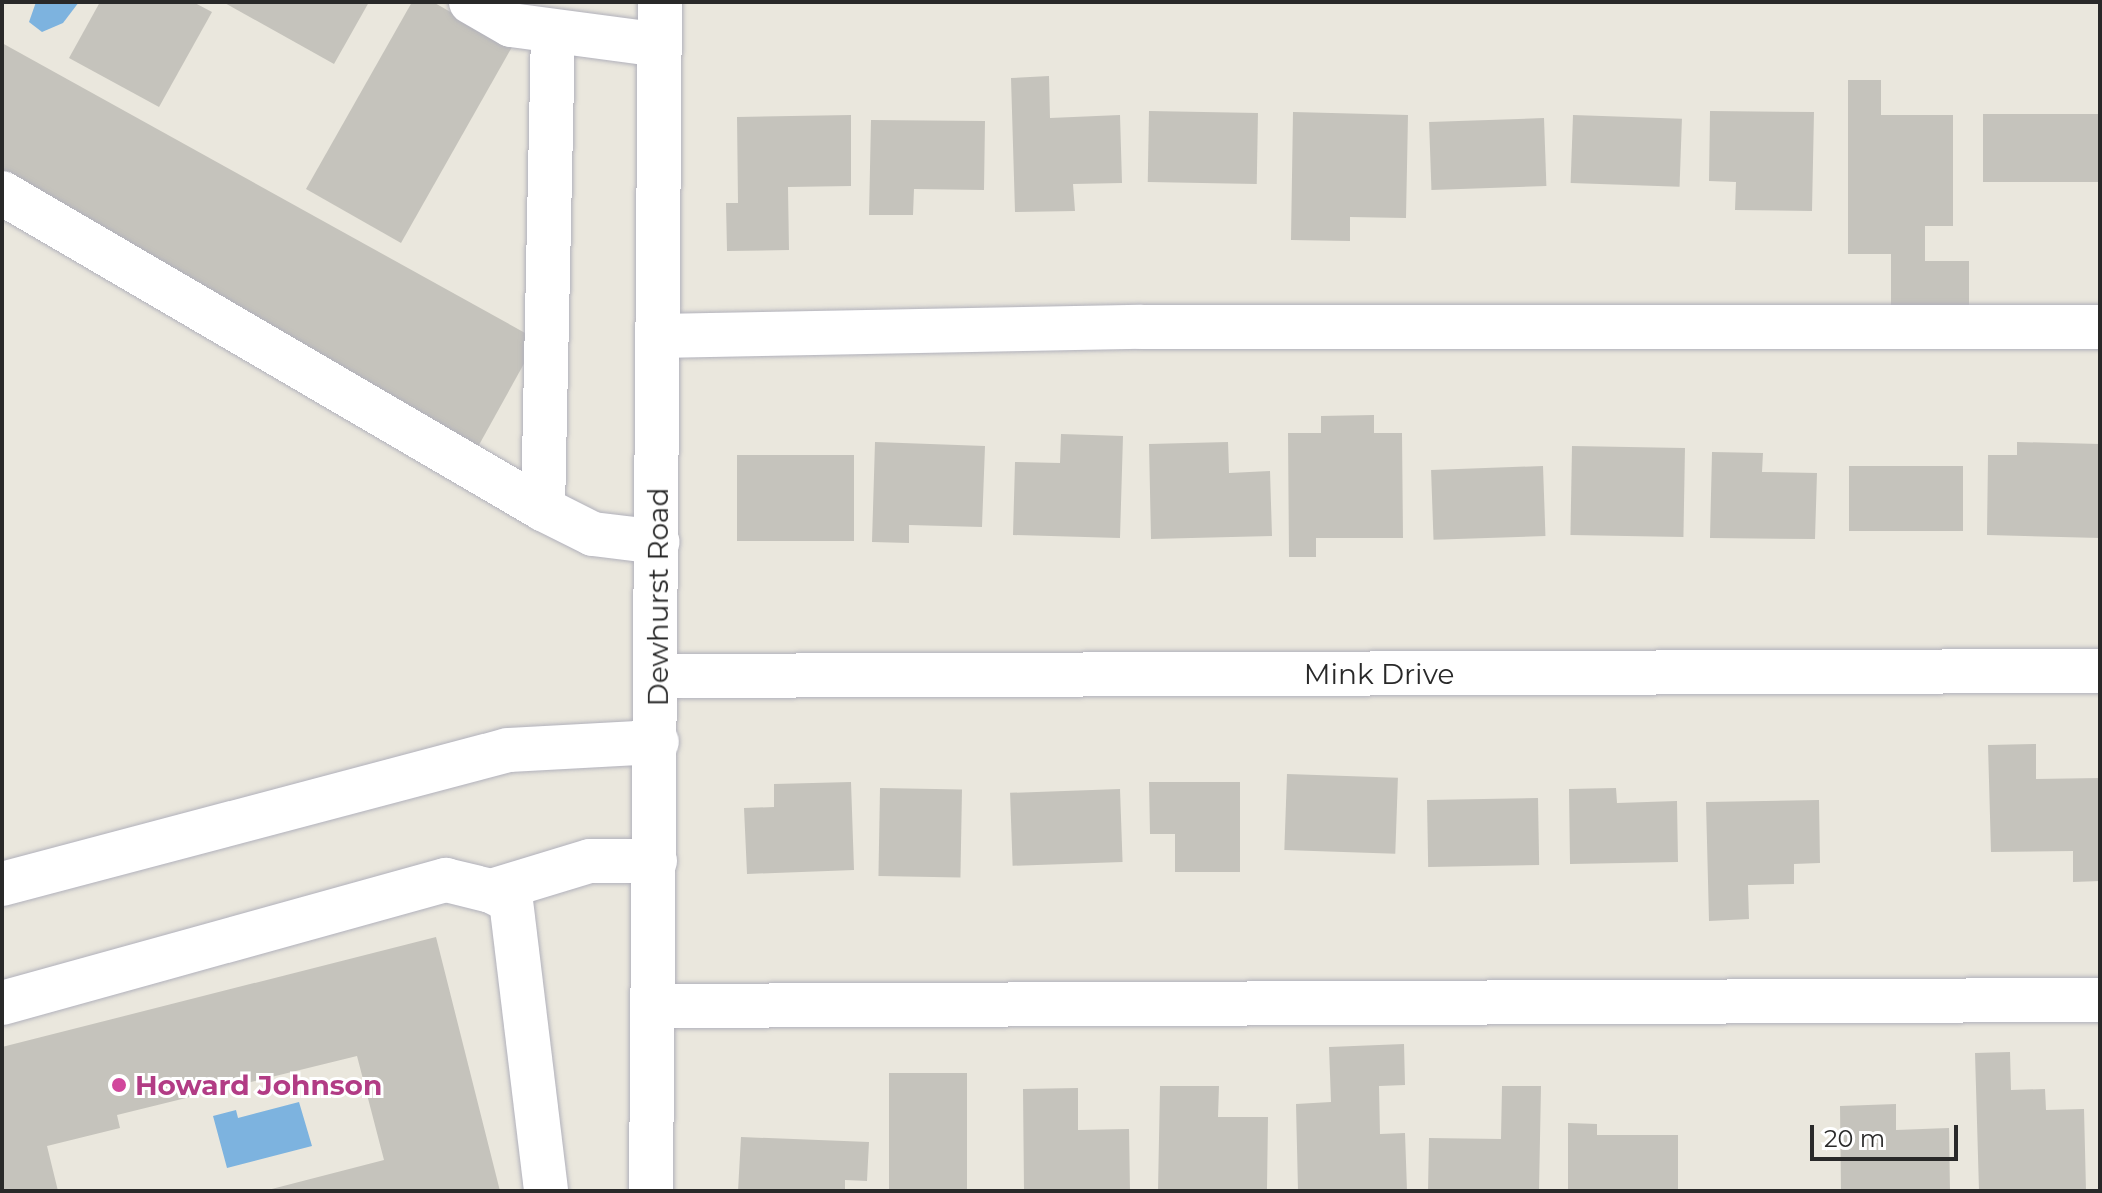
<!DOCTYPE html>
<style>
body{margin:0}
#map{position:relative;width:2102px;height:1193px;overflow:hidden;background:#eae7dd;font-family:Montserrat,sans-serif}
div>[style]{position:absolute}
.water>*{inset:0;background:#7db3df}
.building>*{inset:0;background:#c5c3bc;transform-origin:0 0}
.roads{filter:drop-shadow(0 0 2px #b1b1bb) drop-shadow(0 0 2px #b1b1bb)}
.minor>*{height:44px;margin:-22px;padding:0 22px;transform-origin:22px;border-radius:22px;background:#fff}
.dots>*{width:22px;height:22px;translate:-50% -50%;box-sizing:border-box;border:4px solid #fff;border-radius:50%}
span{translate:-50% -50%;white-space:nowrap;text-align:center;line-height:1.15;-webkit-text-stroke:6px #fff;paint-order:stroke}
.street-label{font-size:28px;color:#292929}
.hotel-label{font-size:28px;color:#b23c85;font-weight:700}
.left{translate:0 -50%;text-align:left}
.frame{position:absolute;inset:0;border:4px solid #292929;pointer-events:none}
.scale{position:absolute;left:1810px;top:1125px;width:148px;height:36px;box-sizing:border-box;border:4px solid #292929;border-top:0;padding-left:10px;font-size:24px;line-height:28px;white-space:nowrap;color:#292929;-webkit-text-stroke:6px #fff;paint-order:stroke}
</style>
<div id="map">
<div class="water">
<i style="clip-path:polygon(36px 2px,79px 2px,63px 23px,42px 32px,29px 22px)"></i>
<i style="clip-path:polygon(299px 1102px,312px 1146px,227px 1168px,213px 1116px,236px 1110px,238px 1118px)"></i>
</div>
<div class="building">
<i style="clip-path:polygon(100px 2px,193px 2px,212px 12px,159px 107px,69px 58px)"></i>
<i style="clip-path:polygon(223px 2px,369px 2px,334px 64px)"></i>
<i style="clip-path:polygon(412px 2px,433px 2px,512px 47px,401px 243px,306px 189px)"></i>
<i style="left:2px;top:43px;width:612px;height:126px;rotate:29deg"></i>
<i style="clip-path:polygon(1049px 76px,1050px 118px,1120px 115px,1122px 183px,1073px 184px,1075px 211px,1015px 212px,1011px 78px)"></i>
<i style="clip-path:polygon(1848px 80px,1881px 80px,1881px 115px,1953px 115px,1953px 226px,1925px 226px,1925px 261px,1969px 261px,1969px 313px,1891px 313px,1891px 254px,1848px 254px)"></i>
<i style="left:1149px;top:111px;width:109px;height:71px;rotate:1deg"></i>
<i style="clip-path:polygon(1710px 111px,1814px 112px,1812px 211px,1735px 210px,1736px 182px,1709px 181px)"></i>
<i style="clip-path:polygon(1293px 112px,1408px 115px,1406px 218px,1350px 217px,1350px 241px,1291px 240px)"></i>
<i style="left:2100px;top:114px;width:68px;height:117px;rotate:90deg"></i>
<i style="clip-path:polygon(851px 115px,851px 186px,788px 187px,789px 250px,727px 251px,726px 203px,738px 203px,737px 117px)"></i>
<i style="left:1573px;top:115px;width:109px;height:68px;rotate:2deg"></i>
<i style="left:1544px;top:118px;width:68px;height:115px;rotate:88deg"></i>
<i style="clip-path:polygon(871px 120px,985px 121px,984px 190px,914px 189px,913px 215px,869px 215px)"></i>
<i style="clip-path:polygon(1374px 415px,1374px 433px,1402px 433px,1403px 538px,1316px 538px,1316px 557px,1289px 557px,1288px 433px,1321px 433px,1321px 416px)"></i>
<i style="clip-path:polygon(1061px 434px,1123px 436px,1120px 538px,1013px 535px,1015px 462px,1060px 463px)"></i>
<i style="clip-path:polygon(875px 442px,985px 446px,982px 527px,909px 525px,909px 543px,872px 542px)"></i>
<i style="clip-path:polygon(1228px 442px,1229px 473px,1270px 471px,1272px 536px,1151px 539px,1149px 444px)"></i>
<i style="clip-path:polygon(2017px 442px,2100px 444px,2100px 538px,1987px 535px,1988px 455px,2017px 455px)"></i>
<i style="left:1572px;top:446px;width:113px;height:89px;rotate:1deg"></i>
<i style="clip-path:polygon(1712px 452px,1763px 453px,1762px 472px,1817px 473px,1815px 539px,1710px 538px)"></i>
<i style="left:737px;top:455px;width:117px;height:86px"></i>
<i style="left:1543px;top:466px;width:70px;height:112px;rotate:88deg"></i>
<i style="left:1963px;top:466px;width:65px;height:114px;rotate:90deg"></i>
<i style="clip-path:polygon(2036px 744px,2036px 779px,2100px 778px,2100px 881px,2073px 882px,2073px 851px,1991px 852px,1988px 745px)"></i>
<i style="left:1287px;top:774px;width:111px;height:76px;rotate:2deg"></i>
<i style="clip-path:polygon(851px 782px,854px 870px,747px 874px,744px 808px,774px 807px,774px 784px)"></i>
<i style="clip-path:polygon(1149px 782px,1240px 782px,1240px 872px,1175px 872px,1175px 834px,1150px 834px)"></i>
<i style="left:880px;top:788px;width:82px;height:88px;rotate:1deg"></i>
<i style="clip-path:polygon(1616px 788px,1617px 803px,1677px 801px,1678px 862px,1570px 864px,1569px 789px)"></i>
<i style="left:1120px;top:789px;width:73px;height:110px;rotate:88deg"></i>
<i style="left:1538px;top:798px;width:67px;height:111px;rotate:89deg"></i>
<i style="clip-path:polygon(1819px 800px,1820px 863px,1794px 864px,1794px 884px,1748px 885px,1749px 919px,1709px 921px,1706px 802px)"></i>
<i style="clip-path:polygon(436px 937px,500px 1191px,264px 1191px,384px 1160px,357px 1056px,117px 1115px,120px 1128px,47px 1146px,58px 1191px,2px 1191px,2px 1047px)"></i>
<i style="clip-path:polygon(1404px 1044px,1405px 1085px,1379px 1086px,1380px 1134px,1405px 1133px,1407px 1191px,1298px 1191px,1296px 1104px,1331px 1102px,1329px 1047px)"></i>
<i style="clip-path:polygon(2010px 1052px,2011px 1090px,2045px 1089px,2046px 1110px,2084px 1109px,2086px 1191px,1979px 1191px,1975px 1053px)"></i>
<i style="left:889px;top:1073px;width:78px;height:118px"></i>
<i style="clip-path:polygon(1160px 1086px,1219px 1086px,1218px 1117px,1268px 1117px,1267px 1189px,1158px 1191px)"></i>
<i style="clip-path:polygon(1502px 1086px,1541px 1086px,1539px 1191px,1428px 1191px,1429px 1138px,1501px 1139px)"></i>
<i style="clip-path:polygon(1078px 1088px,1078px 1130px,1129px 1129px,1130px 1191px,1024px 1191px,1023px 1089px)"></i>
<i style="clip-path:polygon(1896px 1104px,1896px 1130px,1949px 1128px,1950px 1191px,1841px 1191px,1840px 1106px)"></i>
<i style="clip-path:polygon(1568px 1123px,1597px 1124px,1597px 1135px,1678px 1135px,1678px 1191px,1568px 1191px)"></i>
<i style="clip-path:polygon(741px 1137px,869px 1142px,867px 1181px,845px 1180px,845px 1191px,738px 1191px)"></i>
</div>
<div class="roads">
<div class="minor">
<i style="left:471px;top:2px;width:46px;rotate:29.9deg"></i>
<i style="left:511px;top:25px;width:150px;rotate:7.6deg"></i>
<i style="left:2px;top:193px;width:627px;rotate:30.29deg"></i>
<i style="left:543px;top:509px;width:56px;rotate:26.6deg"></i>
<i style="left:593px;top:534px;width:65px;rotate:7deg"></i>
<i style="left:658px;top:336px;width:483px;rotate:-1.1deg"></i>
<i style="left:1141px;top:327px;width:959px"></i>
<i style="left:543px;top:509px;width:475px;rotate:-88.8deg"></i>
<i style="left:657px;top:676px;width:1443px;rotate:-0.2deg"></i>
<i style="left:2px;top:884px;width:523px;rotate:-14.83deg"></i>
<i style="left:508px;top:750px;width:149px;rotate:-3.1deg"></i>
<i style="left:491px;top:891px;width:103px;rotate:-16.9deg"></i>
<i style="left:590px;top:861px;width:65px"></i>
<i style="left:2px;top:1003px;width:461px;rotate:-15.5deg"></i>
<i style="left:446px;top:880px;width:46px;rotate:13.7deg"></i>
<i style="left:491px;top:891px;width:22px;rotate:27deg"></i>
<i style="left:511px;top:901px;width:292px;rotate:83.1deg"></i>
<i style="left:653px;top:1006px;width:1447px;rotate:-0.24deg"></i>
<i style="left:651px;top:1191px;width:1189px;rotate:-89.57deg"></i>
</div>
</div>
<div class="dots">
<i style="left:119px;top:1085px;background:#d1479c"></i>
</div>
<div class="street-label">
<span style="left:658px;top:597px;rotate:-90deg">Dewhurst Road</span>
<span style="left:1379px;top:674px">Mink Drive</span>
</div>
<div class="hotel-label">
<span class="left" style="left:135px;top:1085px">Howard Johnson</span>
</div>
<div class="frame"></div>
<div class="scale">20 m</div>
</div>
